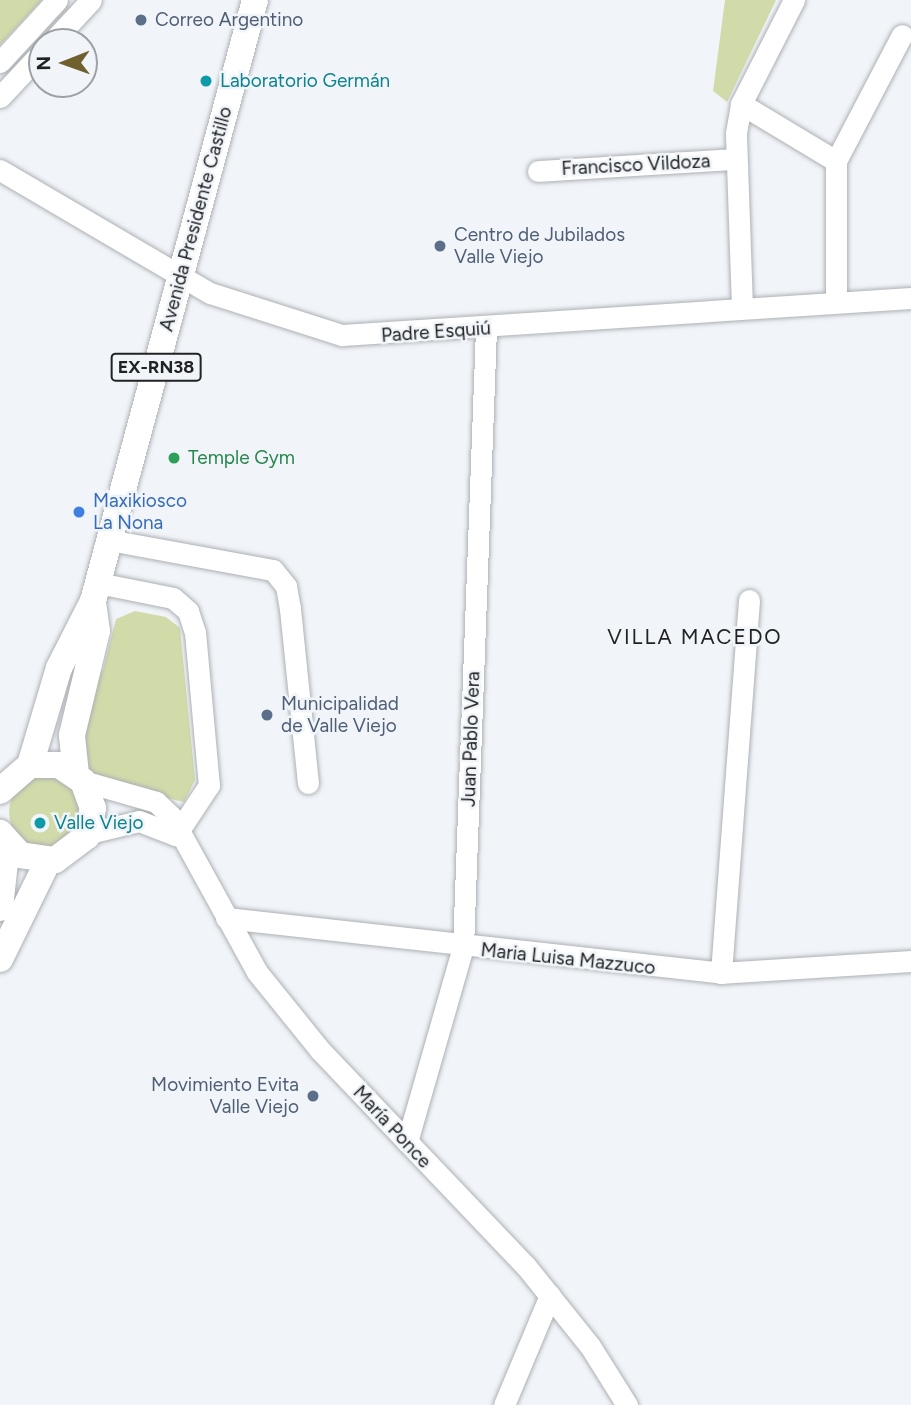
<!DOCTYPE html>
<meta charset="utf-8">
<style>
body{margin:0}
#map{position:relative;width:911px;height:1405px;overflow:hidden;background:#f1f5f9;font-family:Figtree,sans-serif}
div>[style]{position:absolute}
.green>*{inset:0;background:#d1dbaa}
.round{border-radius:50%}
.roads{filter:drop-shadow(0 0 2px #adb0b4) drop-shadow(0 0 2px #adb0b4)}
.minor>*{height:21px;margin:-10.5px;padding:0 10.5px;transform-origin:10.5px;border-radius:10.5px;background:#fff}
.major>*{height:26px;margin:-13px;padding:0 13px;transform-origin:13px;border-radius:13px;background:#fff}
.dots>*{width:19px;height:19px;translate:-50% -50%;box-sizing:border-box;border:4px solid #f1f5f9;border-radius:50%}
span{translate:-50% -50%;white-space:nowrap;text-align:center;line-height:1.15;-webkit-text-stroke:5px #f1f5f9;paint-order:stroke}
.shield-label span{padding:2px 5px;background:#f1f5f9;border:2px solid;border-radius:5px;-webkit-text-stroke-width:0}
.shield-label{font-size:18px;color:#212224;font-weight:700}
.service-label{font-size:19px;color:#4e5e75}
.left{translate:0 -50%;text-align:left}
.right{translate:-100% -50%;text-align:right}
.culture-label{font-size:19px;color:#0d838f}
.street-label{font-size:19px;color:#212224}
.leisure-label{font-size:19px;color:#27864d}
.shop-label{font-size:19px;color:#366cbe}
.neighbourhood-label{font-size:21px;color:#212224;letter-spacing:2px}
.north{position:absolute;left:28px;top:28px;width:70px;height:70px;box-sizing:border-box;background:#f1f5f9;border:2px solid #9ea1a4;border-radius:50%;rotate:269deg;font-size:19px;font-weight:700;line-height:28px;text-align:center;color:#212224}
.north::after{content:'';display:block;margin:auto;width:24px;height:32px;background:#70602e;clip-path:polygon(50% 0,100% 100%,50% 72%,0 100%)}
</style>
<div id="map">
<div class="green">
<i style="clip-path:polygon(0 0,42px 0,0 45px)"></i>
<i style="clip-path:polygon(725px 0,776px 0,727px 102px,713px 91px)"></i>
<i style="clip-path:polygon(135px 611px,166px 617px,180px 628px,195px 780px,184px 802px,106px 784px,83px 768px,78px 734px,90px 685px,103px 670px,116px 619px)"></i>
<i class="round" style="left:9px;top:776px;width:72px;height:72px"></i>
</div>
<div class="roads">
<div class="minor">
<i style="left:52px;top:42px;width:57px;rotate:-47.1deg"></i>
<i style="left:0;top:62px;width:84px;rotate:-47.4deg"></i>
<i style="left:0;top:97px;width:62px;rotate:-47deg"></i>
<i style="left:741px;top:104px;width:111px;rotate:31deg"></i>
<i style="left:0;top:170px;width:243px;rotate:30.4deg"></i>
<i style="left:210px;top:293px;width:139px;rotate:17.7deg"></i>
<i style="left:342px;top:335px;width:570px;rotate:-3.72deg"></i>
<i style="left:538px;top:171px;width:196px;rotate:-3.5deg"></i>
<i style="left:836px;top:302px;width:141px;rotate:-90deg"></i>
<i style="left:836px;top:161px;width:142px;rotate:-62.4deg"></i>
<i style="left:742px;top:307px;width:174px;rotate:-92deg"></i>
<i style="left:736px;top:133px;width:29px;rotate:-80deg"></i>
<i style="left:741px;top:104px;width:117px;rotate:-63deg"></i>
<i style="left:109px;top:540px;width:167px;rotate:10.4deg"></i>
<i style="left:273px;top:570px;width:21px;rotate:51deg"></i>
<i style="left:286px;top:586px;width:23px;rotate:80deg"></i>
<i style="left:290px;top:609px;width:175px;rotate:84.1deg"></i>
<i style="left:98px;top:583px;width:76px;rotate:11.3deg"></i>
<i style="left:173px;top:598px;width:20px;rotate:41deg"></i>
<i style="left:188px;top:611px;width:22px;rotate:72deg"></i>
<i style="left:195px;top:632px;width:154px;rotate:84.8deg"></i>
<i style="left:209px;top:785px;width:60px;rotate:123.4deg"></i>
<i style="left:83px;top:781px;width:76px;rotate:16deg"></i>
<i style="left:156px;top:802px;width:21px;rotate:43deg"></i>
<i style="left:171px;top:816px;width:178px;rotate:61.1deg"></i>
<i style="left:257px;top:972px;width:100px;rotate:51.1deg"></i>
<i style="left:320px;top:1050px;width:297px;rotate:46.4deg"></i>
<i style="left:525px;top:1265px;width:104px;rotate:51.3deg"></i>
<i style="left:590px;top:1346px;width:70px;rotate:57.9deg"></i>
<i style="left:89px;top:833px;width:51px;rotate:-13.5deg"></i>
<i style="left:139px;top:821px;width:40px;rotate:21deg"></i>
<i style="left:226px;top:918px;width:498px;rotate:6.3deg"></i>
<i style="left:721px;top:973px;width:190px;rotate:-3.6deg"></i>
<i style="left:721px;top:973px;width:374px;rotate:-85.7deg"></i>
<i style="left:407px;top:1142px;width:203px;rotate:-74deg"></i>
<i style="left:463px;top:947px;width:618px;rotate:-87.87deg"></i>
<i style="left:504px;top:1405px;width:119px;rotate:-67.3deg"></i>
</div>
<div class="major">
<i style="left:30px;top:765px;width:101px;rotate:-73.4deg"></i>
<i style="left:59px;top:668px;width:75px;rotate:-63.1deg"></i>
<i style="left:93px;top:601px;width:622px;rotate:-74.91deg"></i>
<i style="left:76px;top:774px;width:39px;rotate:-96deg"></i>
<i style="left:72px;top:735px;width:107px;rotate:-76.5deg"></i>
<i style="left:97px;top:631px;width:30px;rotate:-98deg"></i>
<i style="left:0;top:791px;width:40px;rotate:-41deg"></i>
<i style="left:30px;top:765px;width:29px"></i>
<i style="left:59px;top:765px;width:29px;rotate:34deg"></i>
<i style="left:83px;top:781px;width:29px;rotate:70deg"></i>
<i style="left:93px;top:808px;width:29px;rotate:102deg"></i>
<i style="left:87px;top:836px;width:40px;rotate:143deg"></i>
<i style="left:55px;top:860px;width:35px;rotate:-172deg"></i>
<i style="left:20px;top:855px;width:30px;rotate:-132deg"></i>
<i style="left:0;top:908px;width:64px;rotate:-83.8deg"></i>
<i style="left:0;top:959px;width:109px;rotate:-63.9deg"></i>
</div>
</div>
<div class="dots">
<i style="left:141px;top:20px;background:#5c6f8a"></i>
<i style="left:206px;top:81px;background:#0f9aa8"></i>
<i style="left:440px;top:246px;background:#5c6f8a"></i>
<i style="left:174px;top:458px;background:#2e9e5b"></i>
<i style="left:79px;top:512px;background:#3f7fe0"></i>
<i style="left:267px;top:715px;background:#5c6f8a"></i>
<i style="left:40px;top:823px;background:#0f9aa8"></i>
<i style="left:313px;top:1096px;background:#5c6f8a"></i>
</div>
<div class="shield-label">
<span style="left:156px;top:367px">EX-RN38</span>
</div>
<div class="service-label">
<span class="left" style="left:155px;top:20px">Correo Argentino</span>
<span class="left" style="left:454px;top:246px">Centro de Jubilados<br>Valle Viejo</span>
<span class="left" style="left:281px;top:715px">Municipalidad<br>de Valle Viejo</span>
<span class="right" style="left:299px;top:1096px">Movimiento Evita<br>Valle Viejo</span>
</div>
<div class="culture-label">
<span class="left" style="left:220px;top:81px">Laboratorio Germán</span>
<span class="left" style="left:54px;top:823px">Valle Viejo</span>
</div>
<div class="street-label">
<span style="left:636px;top:165px;rotate:-3deg">Francisco Vildoza</span>
<span style="left:196px;top:219px;rotate:-75deg">Avenida Presidente Castillo</span>
<span style="left:436px;top:332px;rotate:-4deg">Padre Esquiú</span>
<span style="left:471px;top:739px;rotate:-88deg">Juan Pablo Vera</span>
<span style="left:568px;top:959px;rotate:6deg">Maria Luisa Mazzuco</span>
<span style="left:392px;top:1127px;rotate:47deg">María Ponce</span>
</div>
<div class="leisure-label">
<span class="left" style="left:188px;top:458px">Temple Gym</span>
</div>
<div class="shop-label">
<span class="left" style="left:93px;top:512px">Maxikiosco<br>La Nona</span>
</div>
<div class="neighbourhood-label">
<span style="left:695px;top:637px">VILLA MACEDO</span>
</div>
<div class="north">N</div>
</div>
